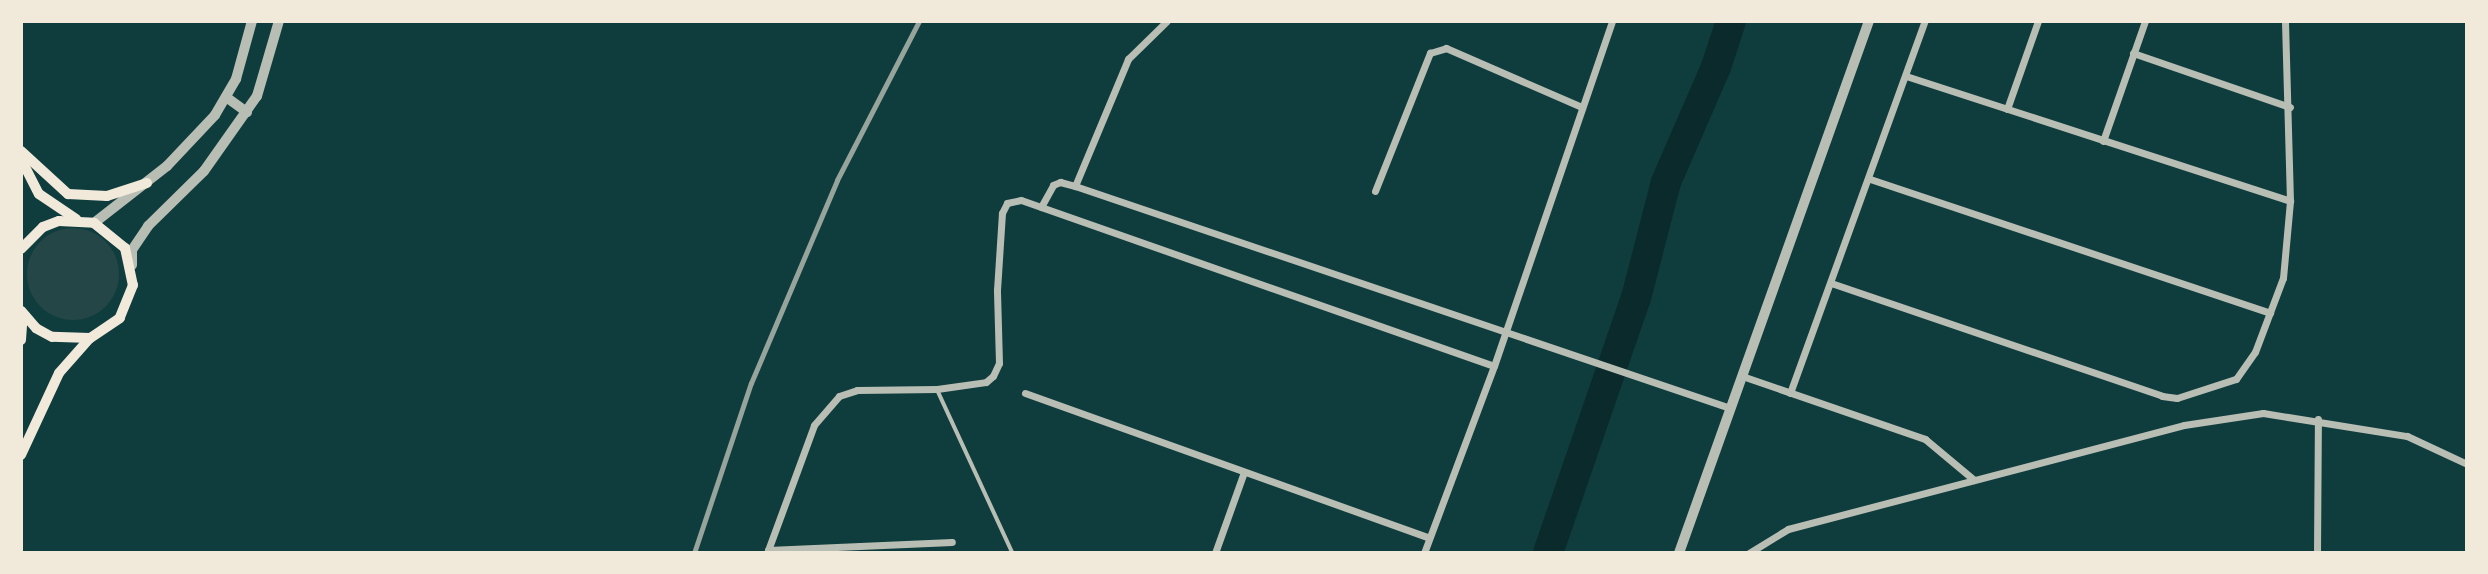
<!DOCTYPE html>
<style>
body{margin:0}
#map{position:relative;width:2488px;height:574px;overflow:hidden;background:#0f3d3e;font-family:"PT Sans Narrow",sans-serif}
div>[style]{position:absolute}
.green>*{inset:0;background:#244646}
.round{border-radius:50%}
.river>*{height:30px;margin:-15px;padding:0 15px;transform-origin:15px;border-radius:15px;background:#0a2a2b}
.service>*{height:3.5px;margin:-1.75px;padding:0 1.75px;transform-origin:1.75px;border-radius:1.75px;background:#b8beb3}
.minor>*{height:7px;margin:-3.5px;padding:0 3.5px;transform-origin:3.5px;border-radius:3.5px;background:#b8beb3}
.tertiary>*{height:10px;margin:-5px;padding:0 5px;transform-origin:5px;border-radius:5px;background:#b8beb3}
.secondary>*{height:10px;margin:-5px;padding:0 5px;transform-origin:5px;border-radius:5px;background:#f1e9da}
.rail>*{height:5px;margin:-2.5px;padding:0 2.5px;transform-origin:2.5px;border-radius:2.5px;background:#97a49c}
span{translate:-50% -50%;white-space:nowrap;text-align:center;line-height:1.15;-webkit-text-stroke:5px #f1e9da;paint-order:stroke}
.frame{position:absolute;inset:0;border:23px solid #f1e9da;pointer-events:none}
</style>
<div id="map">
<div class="green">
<i class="round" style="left:27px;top:228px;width:92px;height:92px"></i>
</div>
<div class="river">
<i style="left:1548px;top:553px;width:270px;rotate:-71deg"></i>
<i style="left:1636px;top:298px;width:120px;rotate:-75.5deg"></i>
<i style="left:1666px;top:182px;width:125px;rotate:-66.5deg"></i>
<i style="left:1716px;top:67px;width:48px;rotate:-71.9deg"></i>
</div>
<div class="service">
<i style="left:938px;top:391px;width:179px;rotate:65.2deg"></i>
</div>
<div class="minor">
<i style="left:2133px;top:53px;width:166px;rotate:19deg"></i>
<i style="left:1906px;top:76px;width:404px;rotate:18deg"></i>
<i style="left:2007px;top:109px;width:93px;rotate:-70.6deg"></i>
<i style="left:2103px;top:141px;width:127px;rotate:-70.7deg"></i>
<i style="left:1870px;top:179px;width:422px;rotate:18.5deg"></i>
<i style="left:1075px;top:186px;width:138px;rotate:-67.3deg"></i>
<i style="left:1128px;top:59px;width:54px;rotate:-44.3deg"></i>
<i style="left:1375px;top:191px;width:149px;rotate:-68.3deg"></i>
<i style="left:1430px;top:53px;width:17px;rotate:-17deg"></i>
<i style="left:1446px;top:48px;width:148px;rotate:23.5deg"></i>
<i style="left:1041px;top:207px;width:25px;rotate:-61deg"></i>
<i style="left:1053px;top:185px;width:8px;rotate:-23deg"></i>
<i style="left:1060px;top:182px;width:16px;rotate:15deg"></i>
<i style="left:1075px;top:186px;width:692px;rotate:18.72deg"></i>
<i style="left:1831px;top:283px;width:350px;rotate:18.8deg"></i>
<i style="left:2162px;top:396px;width:15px;rotate:8deg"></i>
<i style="left:2177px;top:398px;width:62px;rotate:-17.9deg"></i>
<i style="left:2236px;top:379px;width:33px;rotate:-55deg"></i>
<i style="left:2255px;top:352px;width:79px;rotate:-69.3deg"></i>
<i style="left:2283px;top:278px;width:77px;rotate:-84.8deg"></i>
<i style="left:2290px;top:201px;width:180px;rotate:-91.6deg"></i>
<i style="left:1742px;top:376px;width:194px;rotate:19deg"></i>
<i style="left:1925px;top:439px;width:64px;rotate:39.9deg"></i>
<i style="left:1025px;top:393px;width:429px;rotate:19.7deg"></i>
<i style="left:1790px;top:393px;width:396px;rotate:-70.1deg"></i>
<i style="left:768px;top:550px;width:184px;rotate:-2.5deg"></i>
<i style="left:767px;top:553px;width:136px;rotate:-69.8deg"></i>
<i style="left:814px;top:425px;width:38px;rotate:-49deg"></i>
<i style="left:839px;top:396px;width:19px;rotate:-18deg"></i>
<i style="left:857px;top:390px;width:80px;rotate:-0.7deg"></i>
<i style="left:937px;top:389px;width:49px;rotate:-8.1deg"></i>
<i style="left:986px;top:382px;width:9px;rotate:-41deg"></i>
<i style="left:993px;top:376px;width:14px;rotate:-65deg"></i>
<i style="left:999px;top:363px;width:73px;rotate:-91.6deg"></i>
<i style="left:997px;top:290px;width:77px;rotate:-86.3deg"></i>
<i style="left:1002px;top:213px;width:11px;rotate:-63deg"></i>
<i style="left:1007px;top:203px;width:14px;rotate:-12deg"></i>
<i style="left:1021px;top:200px;width:501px;rotate:19.34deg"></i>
<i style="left:1494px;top:366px;width:365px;rotate:-71.1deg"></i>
<i style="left:1215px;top:553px;width:86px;rotate:-70.3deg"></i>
<i style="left:1424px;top:553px;width:200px;rotate:-69.5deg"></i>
<i style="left:1749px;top:553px;width:46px;rotate:-31.6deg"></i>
<i style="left:1788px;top:529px;width:409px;rotate:-14.7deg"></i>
<i style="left:2184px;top:425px;width:80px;rotate:-8.6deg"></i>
<i style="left:2263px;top:413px;width:146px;rotate:9.1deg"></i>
<i style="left:2407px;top:436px;width:66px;rotate:25deg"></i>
<i style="left:2317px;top:553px;width:134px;rotate:-89.6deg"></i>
</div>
<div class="tertiary">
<i style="left:226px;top:97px;width:26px;rotate:36deg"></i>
<i style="left:94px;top:223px;width:93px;rotate:-38deg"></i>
<i style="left:167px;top:166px;width:70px;rotate:-46.7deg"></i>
<i style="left:215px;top:115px;width:42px;rotate:-59.7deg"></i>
<i style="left:236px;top:79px;width:60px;rotate:-74.6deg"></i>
<i style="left:132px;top:265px;width:15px;rotate:-90deg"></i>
<i style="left:132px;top:250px;width:29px;rotate:-56deg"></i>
<i style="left:148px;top:226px;width:78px;rotate:-44.5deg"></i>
<i style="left:204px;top:171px;width:92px;rotate:-54.8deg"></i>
<i style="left:257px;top:96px;width:78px;rotate:-73.7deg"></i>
<i style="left:1679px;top:553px;width:565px;rotate:-70.35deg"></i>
</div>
<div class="secondary">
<i style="left:21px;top:151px;width:64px;rotate:42.5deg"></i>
<i style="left:68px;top:194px;width:39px;rotate:3deg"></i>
<i style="left:107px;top:196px;width:42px;rotate:-18deg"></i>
<i style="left:21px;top:159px;width:39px;rotate:63deg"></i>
<i style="left:39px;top:194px;width:45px;rotate:34deg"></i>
<i style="left:21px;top:249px;width:31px;rotate:-45deg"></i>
<i style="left:43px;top:227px;width:17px;rotate:-21deg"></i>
<i style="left:59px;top:221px;width:35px;rotate:3deg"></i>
<i style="left:94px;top:223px;width:40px;rotate:39deg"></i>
<i style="left:125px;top:248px;width:38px;rotate:78deg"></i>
<i style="left:133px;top:285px;width:35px;rotate:112deg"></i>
<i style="left:120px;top:318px;width:36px;rotate:146deg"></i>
<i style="left:90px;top:338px;width:38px;rotate:-178deg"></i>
<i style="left:52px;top:337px;width:18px;rotate:-151deg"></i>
<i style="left:36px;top:328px;width:23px;rotate:-131deg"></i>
<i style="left:21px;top:340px;width:26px;rotate:-86deg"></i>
<i style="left:21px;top:455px;width:90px;rotate:-65.1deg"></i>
<i style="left:59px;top:373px;width:47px;rotate:-48.5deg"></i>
</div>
<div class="rail">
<i style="left:694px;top:553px;width:179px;rotate:-71.5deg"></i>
<i style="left:751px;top:383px;width:220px;rotate:-67deg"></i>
<i style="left:837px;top:180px;width:179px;rotate:-62.7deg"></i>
</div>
<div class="frame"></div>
</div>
